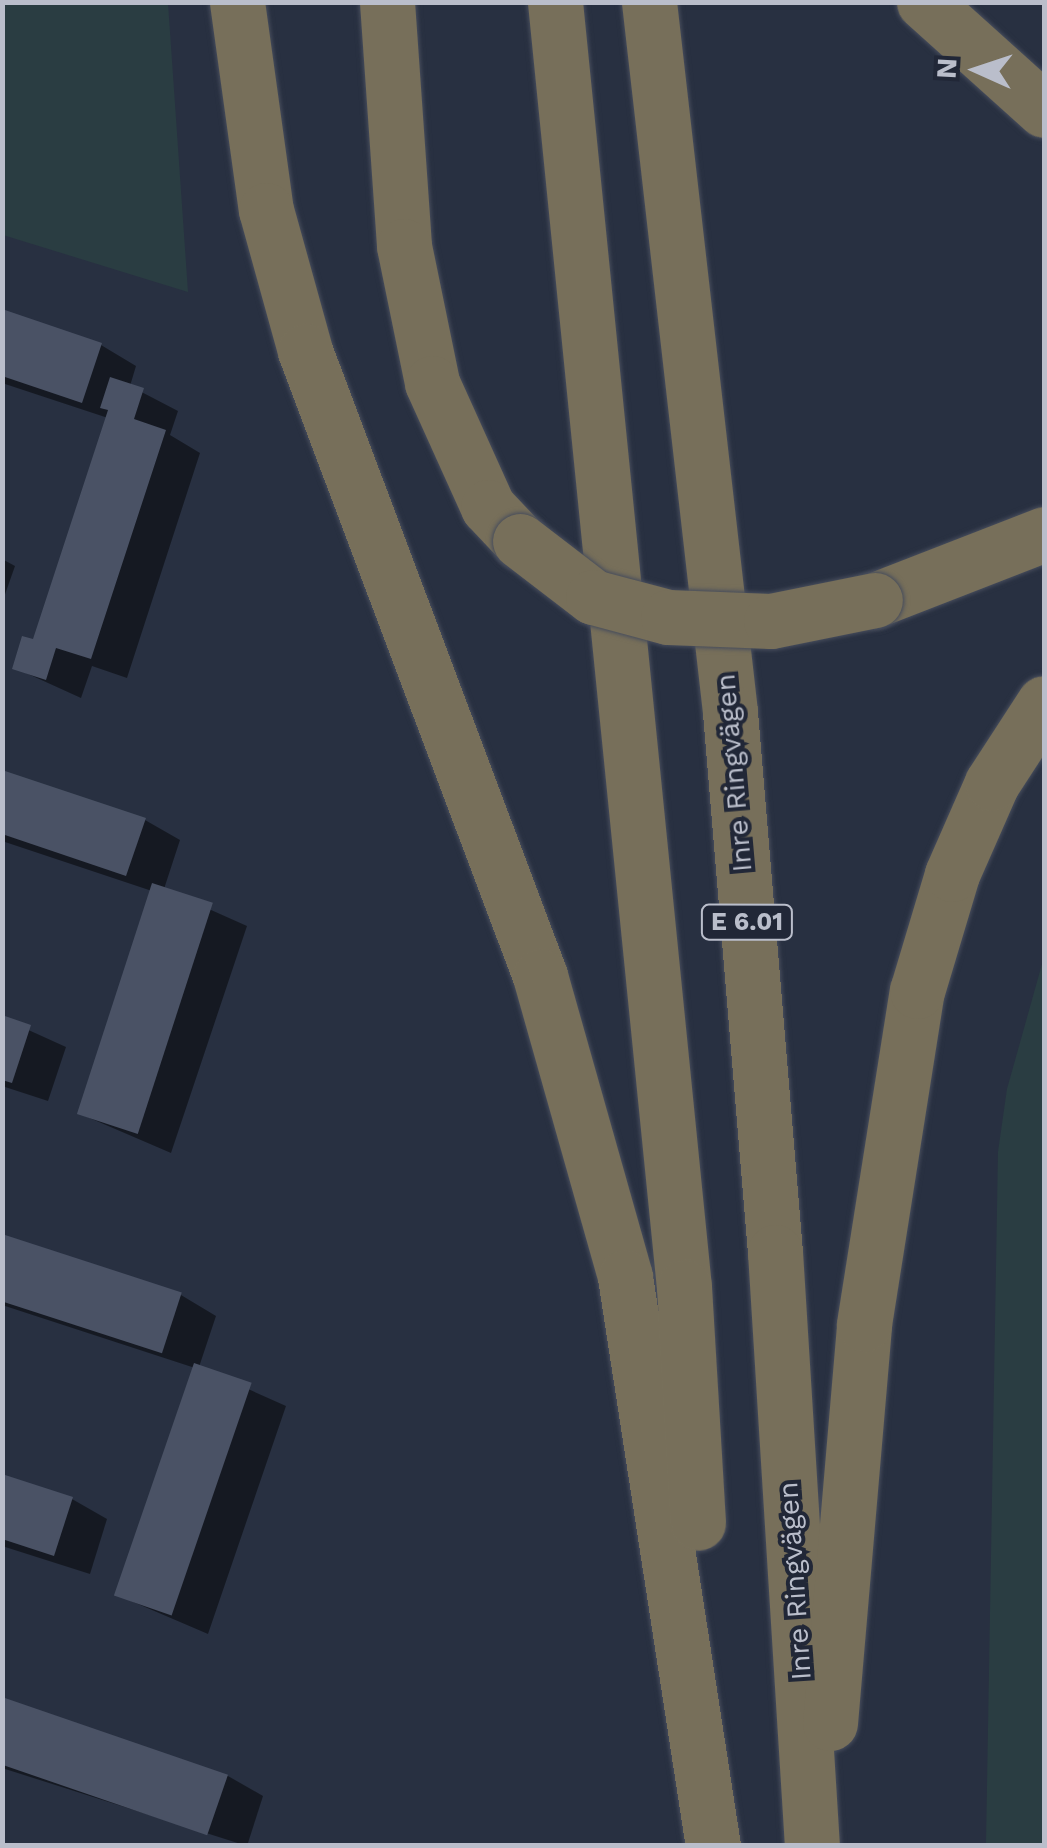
<!DOCTYPE html>
<meta charset="utf-8">
<style>
body{margin:0}
#map{position:relative;width:1047px;height:1848px;overflow:hidden;background:#283041;font-family:"Work Sans",sans-serif}
div>[style]{position:absolute}
.green>*{inset:0;background:#2a3d42}
.shadow>*{inset:0;background:#0007}
.building>*{inset:0;background:#4a5265;transform-origin:0 0}
.roads{filter:drop-shadow(0 0 2px #474d5c) drop-shadow(0 0 2px #474d5c)}
.highway>*{height:55px;margin:-27.5px;padding:0 27.5px;transform-origin:27.5px;border-radius:27.5px;background:#776f5a}
.bridges{filter:drop-shadow(0 0 2px #474d5c) drop-shadow(0 0 2px #474d5c)}
.highway-bridge>*{height:55px;margin:-27.5px;padding:0 27.5px;transform-origin:27.5px;border-radius:27.5px;background:#776f5a}
span{translate:-50% -50%;white-space:nowrap;text-align:center;line-height:1.15;-webkit-text-stroke:8px #212737;paint-order:stroke}
.shield-label span{padding:2px 8px;background:#212737;border:2px solid;border-radius:8px;-webkit-text-stroke-width:0}
.shield-label{font-size:25px;color:#babecb;font-weight:700}
.street-label{font-size:28px;color:#babecb}
.frame{position:absolute;inset:0;border:5px solid #babecb;pointer-events:none}
.north{position:absolute;left:927px;top:20px;width:100px;height:100px;-webkit-text-stroke:8px #212737;paint-order:stroke;rotate:273deg;font-size:28px;font-weight:700;line-height:40px;text-align:center;color:#babecb}
.north::after{content:'';display:block;margin:auto;width:35px;height:45px;background:#babecb;clip-path:polygon(50% 0,100% 100%,50% 72%,0 100%)}
</style>
<div id="map">
<div class="green">
<i style="clip-path:polygon(2px 3px,168px 3px,188px 292px,3px 235px)"></i>
<i style="clip-path:polygon(1044px 957px,1044px 1845px,986px 1845px,998px 1152px,1007px 1089px)"></i>
</div>
<div class="shadow">
<i style="clip-path:polygon(2px 312px,101px 345px,136px 366px,130px 386px,178px 411px,170px 435px,200px 453px,127px 678px,92px 666px,81px 698px,15px 668px,35px 643px,108px 418px,2px 383px)"></i>
<i style="clip-path:polygon(2px 559px,15px 566px,2px 603px)"></i>
<i style="clip-path:polygon(2px 772px,145px 820px,180px 840px,164px 889px,247px 926px,171px 1153px,78px 1113px,152px 891px,2px 841px)"></i>
<i style="clip-path:polygon(2px 1018px,66px 1047px,48px 1101px,2px 1086px)"></i>
<i style="clip-path:polygon(2px 1236px,181px 1295px,216px 1316px,199px 1367px,286px 1406px,208px 1634px,117px 1595px,195px 1368px,2px 1305px)"></i>
<i style="clip-path:polygon(2px 1477px,72px 1499px,107px 1519px,90px 1574px,2px 1546px)"></i>
<i style="clip-path:polygon(2px 1700px,228px 1776px,263px 1796px,247px 1846px,2px 1768px)"></i>
</div>
<div class="building">
<i style="clip-path:polygon(2px 309px,102px 343px,82px 403px,2px 376px)"></i>
<i style="clip-path:polygon(110px 377px,144px 388px,134px 419px,166px 430px,91px 659px,56px 648px,46px 680px,12px 669px,22px 636px,33px 639px,108px 410px,100px 408px)"></i>
<i style="clip-path:polygon(2px 770px,146px 818px,126px 876px,2px 834px)"></i>
<i style="left:152px;top:883px;width:64px;height:243px;rotate:18deg"></i>
<i style="clip-path:polygon(2px 1015px,31px 1025px,12px 1083px,2px 1080px)"></i>
<i style="left:2px;top:1234px;width:189px;height:64px;rotate:18deg"></i>
<i style="left:194px;top:1363px;width:61px;height:246px;rotate:19deg"></i>
<i style="clip-path:polygon(2px 1474px,73px 1497px,54px 1556px,2px 1539px)"></i>
<i style="left:2px;top:1697px;width:239px;height:64px;rotate:19deg"></i>
</div>
<div class="roads">
<div class="highway">
<i style="left:237px;top:2px;width:210px;rotate:82.1deg"></i>
<i style="left:266px;top:210px;width:146px;rotate:74.5deg"></i>
<i style="left:305px;top:351px;width:668px;rotate:69.39deg"></i>
<i style="left:540px;top:976px;width:313px;rotate:74.2deg"></i>
<i style="left:625px;top:1277px;width:576px;rotate:81.21deg"></i>
<i style="left:387px;top:2px;width:245px;rotate:86deg"></i>
<i style="left:404px;top:246px;width:140px;rotate:78.4deg"></i>
<i style="left:432px;top:383px;width:136px;rotate:65.7deg"></i>
<i style="left:488px;top:507px;width:47px;rotate:46.7deg"></i>
<i style="left:555px;top:2px;width:1291px;rotate:84.27deg"></i>
<i style="left:684px;top:1287px;width:236px;rotate:86.6deg"></i>
<i style="left:649px;top:2px;width:715px;rotate:83.49deg"></i>
<i style="left:730px;top:712px;width:542px;rotate:85.24deg"></i>
<i style="left:775px;top:1252px;width:595px;rotate:86.44deg"></i>
<i style="left:924px;top:2px;width:161px;rotate:42deg"></i>
<i style="left:875px;top:600px;width:181px;rotate:-21.3deg"></i>
<i style="left:830px;top:1723px;width:400px;rotate:-85.1deg"></i>
<i style="left:864px;top:1324px;width:337px;rotate:-81deg"></i>
<i style="left:917px;top:991px;width:122px;rotate:-73.3deg"></i>
<i style="left:952px;top:874px;width:99px;rotate:-66.3deg"></i>
<i style="left:992px;top:783px;width:95px;rotate:-57deg"></i>
</div>
</div>
<div class="bridges">
<div class="highway-bridge">
<i style="left:520px;top:541px;width:92px;rotate:37.5deg"></i>
<i style="left:593px;top:597px;width:78px;rotate:14.9deg"></i>
<i style="left:668px;top:617px;width:103px;rotate:2.2deg"></i>
<i style="left:771px;top:621px;width:106px;rotate:-11.4deg"></i>
</div>
</div>
<div class="shield-label">
<span style="left:747px;top:922px">E 6.01</span>
</div>
<div class="street-label">
<span style="left:734px;top:773px;rotate:-95deg">Inre Ringvägen</span>
<span style="left:795px;top:1581px;rotate:-94deg">Inre Ringvägen</span>
</div>
<div class="frame"></div>
<div class="north">N</div>
</div>
